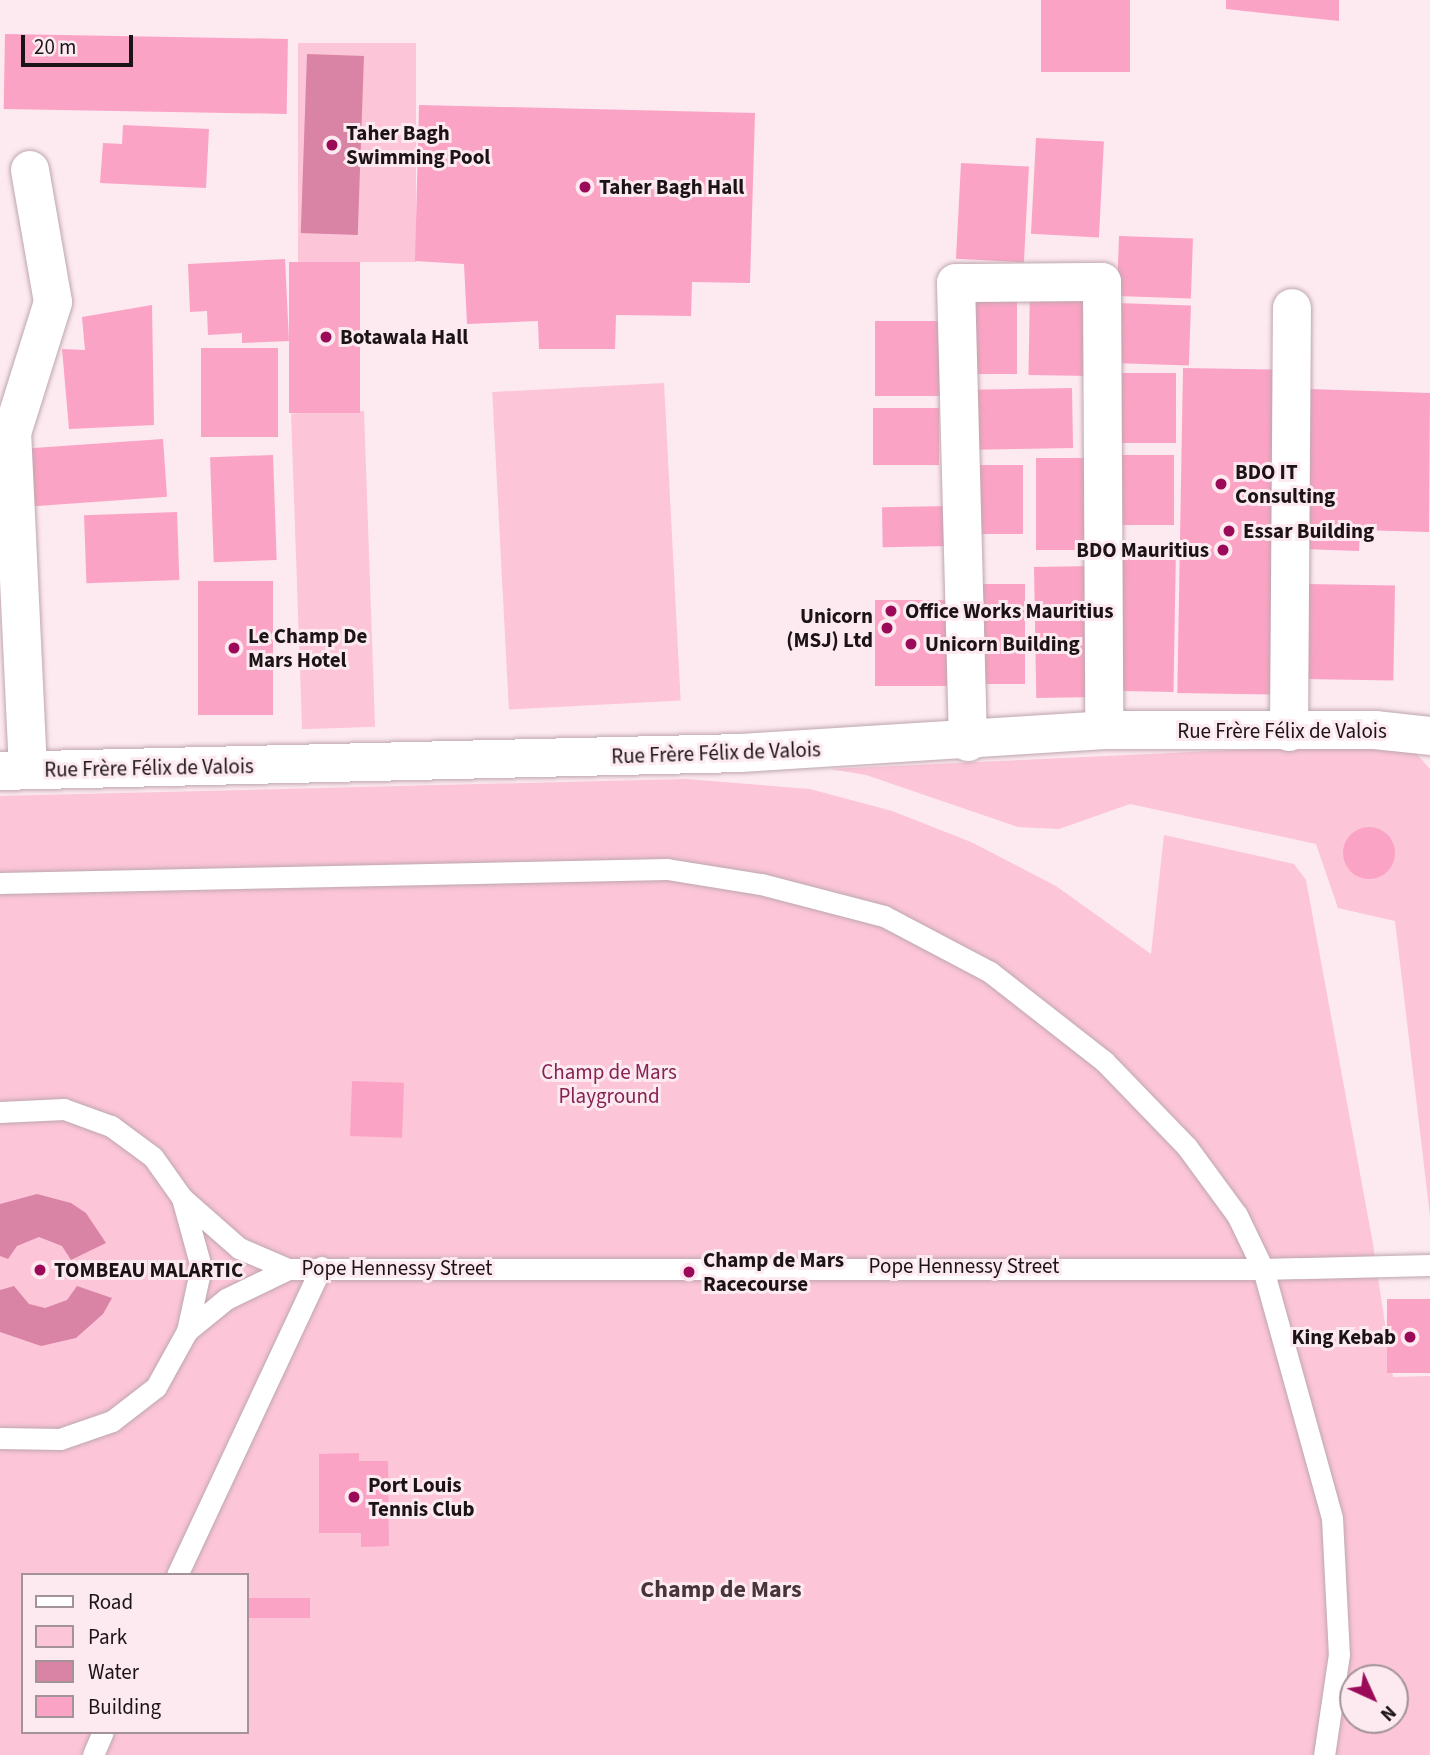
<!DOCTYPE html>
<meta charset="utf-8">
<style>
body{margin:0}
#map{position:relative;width:1430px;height:1755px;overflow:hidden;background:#fde9f0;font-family:"Source Sans 3",sans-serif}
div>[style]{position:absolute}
.green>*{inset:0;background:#fcc5d8;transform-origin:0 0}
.water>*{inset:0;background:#d984a5;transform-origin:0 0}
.building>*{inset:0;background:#fba3c4;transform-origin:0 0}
.round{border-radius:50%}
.roads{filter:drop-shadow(0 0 2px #bea7af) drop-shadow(0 0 2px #bea7af)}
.lane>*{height:21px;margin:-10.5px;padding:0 10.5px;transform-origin:10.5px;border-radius:10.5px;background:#fff}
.street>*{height:38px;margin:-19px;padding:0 19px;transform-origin:19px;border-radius:19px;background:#fff}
.secondary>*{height:38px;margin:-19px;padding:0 19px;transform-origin:19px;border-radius:19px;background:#fff}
.dots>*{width:19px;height:19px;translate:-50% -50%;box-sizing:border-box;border:4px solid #fde9f0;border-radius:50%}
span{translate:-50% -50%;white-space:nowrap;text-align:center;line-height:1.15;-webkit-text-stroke:6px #fde9f0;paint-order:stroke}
.poi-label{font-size:21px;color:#1b1316;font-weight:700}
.left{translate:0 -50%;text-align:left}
.right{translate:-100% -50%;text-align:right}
.street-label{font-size:21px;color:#1b1316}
.park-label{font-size:21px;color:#862252}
.quarter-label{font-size:24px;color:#47343b;font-weight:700}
.legend{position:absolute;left:21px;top:1573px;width:228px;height:161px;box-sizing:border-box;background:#fde9f0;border:2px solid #a39399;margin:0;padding:9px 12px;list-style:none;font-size:21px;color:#1b1316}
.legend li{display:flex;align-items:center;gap:14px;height:35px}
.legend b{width:35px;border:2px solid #a39399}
.north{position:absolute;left:1339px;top:1664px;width:70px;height:70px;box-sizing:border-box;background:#fde9f0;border:2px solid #a39399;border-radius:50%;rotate:135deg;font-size:19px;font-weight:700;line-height:28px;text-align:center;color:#1b1316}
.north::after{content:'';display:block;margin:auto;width:24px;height:32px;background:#9b0a59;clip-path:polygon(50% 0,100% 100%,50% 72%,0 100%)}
.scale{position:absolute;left:21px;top:35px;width:112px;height:32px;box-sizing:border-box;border:4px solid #1b1316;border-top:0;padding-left:9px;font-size:21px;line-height:24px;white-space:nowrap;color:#1b1316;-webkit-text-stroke:5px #fde9f0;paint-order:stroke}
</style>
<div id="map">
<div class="green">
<i style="left:298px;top:43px;width:118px;height:219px"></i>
<i style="left:664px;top:383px;width:318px;height:172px;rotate:87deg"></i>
<i style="left:364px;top:411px;width:316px;height:73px;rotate:88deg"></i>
<i style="clip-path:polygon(1383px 743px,1416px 753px,1430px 769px,1430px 1216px,1395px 921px,1338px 908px,1316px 844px,1130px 804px,1059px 829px,1018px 827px,866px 775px,830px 769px)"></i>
<i style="clip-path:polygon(evenodd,686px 779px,810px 789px,892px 811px,971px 842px,1056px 886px,1151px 954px,1164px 835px,1294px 864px,1306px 880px,1373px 1244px,1393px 1377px,1430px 1376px,1430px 1755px,0 1755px,0 796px,686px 779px,23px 1575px,247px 1575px,247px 1732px,23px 1732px,23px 1575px,686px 779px,1353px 1678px,1395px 1678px,1395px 1720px,1353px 1720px,1353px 1678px)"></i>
</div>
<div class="water">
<i style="left:307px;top:54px;width:57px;height:179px;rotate:2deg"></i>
<i style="clip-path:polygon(37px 1194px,71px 1203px,86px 1213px,106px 1243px,71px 1260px,62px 1246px,39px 1237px,17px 1246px,8px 1259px,0 1256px,0 1204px)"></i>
<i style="clip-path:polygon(14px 1286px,29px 1304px,45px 1308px,67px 1300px,77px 1286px,112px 1298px,103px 1314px,76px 1338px,41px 1346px,0 1332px,0 1290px)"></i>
</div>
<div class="building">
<i style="left:1041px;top:0;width:89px;height:72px"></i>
<i style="clip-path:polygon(1226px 0,1339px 0,1339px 21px,1226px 9px)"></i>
<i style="left:5px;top:34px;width:283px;height:75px;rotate:1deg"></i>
<i style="clip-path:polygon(419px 105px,755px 113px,750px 283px,692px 282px,691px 316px,616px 315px,615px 349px,539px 349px,538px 321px,467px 324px,464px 264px,415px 261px)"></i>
<i style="clip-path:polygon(123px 125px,209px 129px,206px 188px,100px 183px,103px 143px,122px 144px)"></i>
<i style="left:1036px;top:138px;width:68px;height:96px;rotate:3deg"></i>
<i style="left:961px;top:163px;width:68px;height:96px;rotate:3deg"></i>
<i style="left:1119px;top:236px;width:74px;height:60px;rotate:2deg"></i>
<i style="clip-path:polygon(285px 259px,289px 341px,242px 343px,242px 333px,208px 335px,207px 311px,190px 312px,188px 264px)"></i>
<i style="left:289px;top:262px;width:71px;height:151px"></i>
<i style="left:1030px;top:287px;width:64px;height:88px;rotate:1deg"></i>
<i style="left:963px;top:294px;width:54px;height:80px"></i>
<i style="left:1116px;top:303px;width:75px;height:60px;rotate:2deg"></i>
<i style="clip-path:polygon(152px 305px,154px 425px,69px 429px,62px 349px,85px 350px,82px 317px)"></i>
<i style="left:875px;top:321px;width:69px;height:75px"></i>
<i style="left:201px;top:348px;width:77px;height:89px"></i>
<i style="left:1183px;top:368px;width:97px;height:325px;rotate:1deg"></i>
<i style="left:1176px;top:373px;width:70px;height:61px;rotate:90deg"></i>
<i style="left:1072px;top:388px;width:60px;height:101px;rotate:89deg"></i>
<i style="clip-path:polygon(1309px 389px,1430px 393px,1429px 532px,1360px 530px,1359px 551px,1303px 549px)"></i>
<i style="left:873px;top:408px;width:66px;height:57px"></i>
<i style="left:163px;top:439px;width:58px;height:144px;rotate:86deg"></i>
<i style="left:273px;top:455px;width:105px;height:63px;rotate:88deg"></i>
<i style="left:1174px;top:455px;width:70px;height:59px;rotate:90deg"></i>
<i style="left:1036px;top:458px;width:57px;height:92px"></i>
<i style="left:1023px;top:465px;width:69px;height:49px;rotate:90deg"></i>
<i style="left:951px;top:506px;width:40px;height:69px;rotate:89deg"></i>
<i style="left:177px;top:512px;width:68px;height:93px;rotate:88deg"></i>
<i style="left:1176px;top:547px;width:145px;height:65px;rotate:91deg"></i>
<i style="left:1094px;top:566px;width:131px;height:60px;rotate:89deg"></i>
<i style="left:198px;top:581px;width:75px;height:134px"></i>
<i style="left:977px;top:584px;width:48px;height:100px"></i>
<i style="left:1307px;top:584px;width:88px;height:95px;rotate:1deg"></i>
<i style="left:947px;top:600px;width:86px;height:72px;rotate:90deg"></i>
<i class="round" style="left:1343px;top:827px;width:52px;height:52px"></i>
<i style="left:352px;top:1081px;width:52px;height:55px;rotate:2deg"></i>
<i style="left:1430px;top:1299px;width:74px;height:43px;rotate:90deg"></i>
<i style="clip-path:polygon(359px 1453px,359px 1461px,388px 1461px,389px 1546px,361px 1547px,361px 1533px,319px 1533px,319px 1454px)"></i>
<i style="left:247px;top:1598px;width:63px;height:20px"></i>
</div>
<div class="roads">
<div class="lane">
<i style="left:0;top:883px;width:667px;rotate:-1.2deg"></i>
<i style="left:667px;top:869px;width:95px;rotate:9.1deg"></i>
<i style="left:761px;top:884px;width:127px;rotate:14.6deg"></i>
<i style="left:884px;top:916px;width:120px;rotate:27.8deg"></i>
<i style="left:990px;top:972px;width:145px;rotate:38deg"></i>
<i style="left:1104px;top:1061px;width:120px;rotate:46deg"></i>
<i style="left:1187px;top:1147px;width:84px;rotate:53.7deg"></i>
<i style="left:1237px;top:1215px;width:60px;rotate:64.3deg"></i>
<i style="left:1263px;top:1269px;width:258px;rotate:74.5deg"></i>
<i style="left:1332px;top:1518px;width:136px;rotate:87.1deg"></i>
<i style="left:1339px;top:1654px;width:102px;rotate:98.4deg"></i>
<i style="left:0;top:1112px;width:64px;rotate:-2.7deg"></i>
<i style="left:64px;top:1109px;width:50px;rotate:19.9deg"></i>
<i style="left:111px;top:1126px;width:52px;rotate:36.4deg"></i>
<i style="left:153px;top:1157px;width:50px;rotate:54.7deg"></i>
<i style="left:182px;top:1198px;width:72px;rotate:74.6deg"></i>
<i style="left:201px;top:1267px;width:66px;rotate:102.3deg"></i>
<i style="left:187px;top:1331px;width:64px;rotate:119deg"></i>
<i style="left:156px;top:1387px;width:56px;rotate:142.3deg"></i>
<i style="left:112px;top:1421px;width:55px;rotate:160.9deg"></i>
<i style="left:60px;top:1439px;width:60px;rotate:-179deg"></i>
<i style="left:182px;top:1198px;width:76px;rotate:41.3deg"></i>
<i style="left:239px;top:1248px;width:53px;rotate:23.2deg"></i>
<i style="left:288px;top:1269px;width:975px"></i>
<i style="left:1263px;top:1269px;width:167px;rotate:-1.4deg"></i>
<i style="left:187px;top:1331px;width:50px;rotate:-39.4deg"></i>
<i style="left:226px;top:1299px;width:69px;rotate:-25.8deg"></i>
<i style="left:177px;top:1575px;width:340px;rotate:-64.9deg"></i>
<i style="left:93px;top:1755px;width:25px;rotate:-67deg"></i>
</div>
<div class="street">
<i style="left:1289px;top:732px;width:424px;rotate:-89.6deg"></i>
<i style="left:968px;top:742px;width:459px;rotate:-91.5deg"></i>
<i style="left:956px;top:283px;width:146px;rotate:-0.4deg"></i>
<i style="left:1102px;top:282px;width:448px;rotate:89.7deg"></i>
<i style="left:28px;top:770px;width:337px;rotate:-92.7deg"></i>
<i style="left:12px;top:433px;width:137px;rotate:-72.6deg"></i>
<i style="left:53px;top:302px;width:134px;rotate:-99.9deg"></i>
</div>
<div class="secondary">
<i style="left:0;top:771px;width:741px;rotate:-1.39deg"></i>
<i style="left:741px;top:753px;width:364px;rotate:-3.6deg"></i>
<i style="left:1104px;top:730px;width:271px"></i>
<i style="left:1375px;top:730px;width:55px;rotate:6.2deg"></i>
</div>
</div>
<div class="dots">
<i style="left:332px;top:145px;background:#9b0a59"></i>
<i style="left:585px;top:187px;background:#9b0a59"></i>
<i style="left:326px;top:337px;background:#9b0a59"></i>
<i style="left:1221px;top:484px;background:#9b0a59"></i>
<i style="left:1229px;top:531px;background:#9b0a59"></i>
<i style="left:1223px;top:550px;background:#9b0a59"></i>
<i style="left:891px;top:611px;background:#9b0a59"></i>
<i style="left:887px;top:628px;background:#9b0a59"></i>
<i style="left:911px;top:644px;background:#9b0a59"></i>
<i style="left:234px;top:648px;background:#9b0a59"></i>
<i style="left:40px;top:1270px;background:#9b0a59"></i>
<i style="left:689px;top:1272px;background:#9b0a59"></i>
<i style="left:1410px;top:1337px;background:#9b0a59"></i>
<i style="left:354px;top:1497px;background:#9b0a59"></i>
</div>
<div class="poi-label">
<span class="left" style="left:346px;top:145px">Taher Bagh<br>Swimming Pool</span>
<span class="left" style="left:599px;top:187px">Taher Bagh Hall</span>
<span class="left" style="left:340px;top:337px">Botawala Hall</span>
<span class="left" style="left:1235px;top:484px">BDO IT<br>Consulting</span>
<span class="left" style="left:1243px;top:531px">Essar Building</span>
<span class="right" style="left:1209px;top:550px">BDO Mauritius</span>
<span class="left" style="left:905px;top:611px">Office Works Mauritius</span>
<span class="right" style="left:873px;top:628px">Unicorn<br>(MSJ) Ltd</span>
<span class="left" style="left:248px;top:648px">Le Champ De<br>Mars Hotel</span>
<span class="left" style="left:925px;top:644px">Unicorn Building</span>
<span class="left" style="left:703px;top:1272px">Champ de Mars<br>Racecourse</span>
<span class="left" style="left:54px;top:1270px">TOMBEAU MALARTIC</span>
<span class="right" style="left:1396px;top:1337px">King Kebab</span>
<span class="left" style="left:368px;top:1497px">Port Louis<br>Tennis Club</span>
</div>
<div class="street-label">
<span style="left:1282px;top:731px">Rue Frère Félix de Valois</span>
<span style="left:716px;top:753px;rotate:-2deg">Rue Frère Félix de Valois</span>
<span style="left:149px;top:768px;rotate:-1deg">Rue Frère Félix de Valois</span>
<span style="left:964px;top:1266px">Pope Hennessy Street</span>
<span style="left:397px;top:1268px">Pope Hennessy Street</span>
</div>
<div class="park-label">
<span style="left:609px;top:1084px">Champ de Mars<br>Playground</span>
</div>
<div class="quarter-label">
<span style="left:721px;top:1590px">Champ de Mars</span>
</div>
<ul class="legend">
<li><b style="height:9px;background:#fff"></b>Road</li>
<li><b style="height:19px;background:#fcc5d8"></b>Park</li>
<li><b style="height:19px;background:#d984a5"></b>Water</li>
<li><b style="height:19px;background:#fba3c4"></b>Building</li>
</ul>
<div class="north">N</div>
<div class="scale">20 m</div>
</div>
